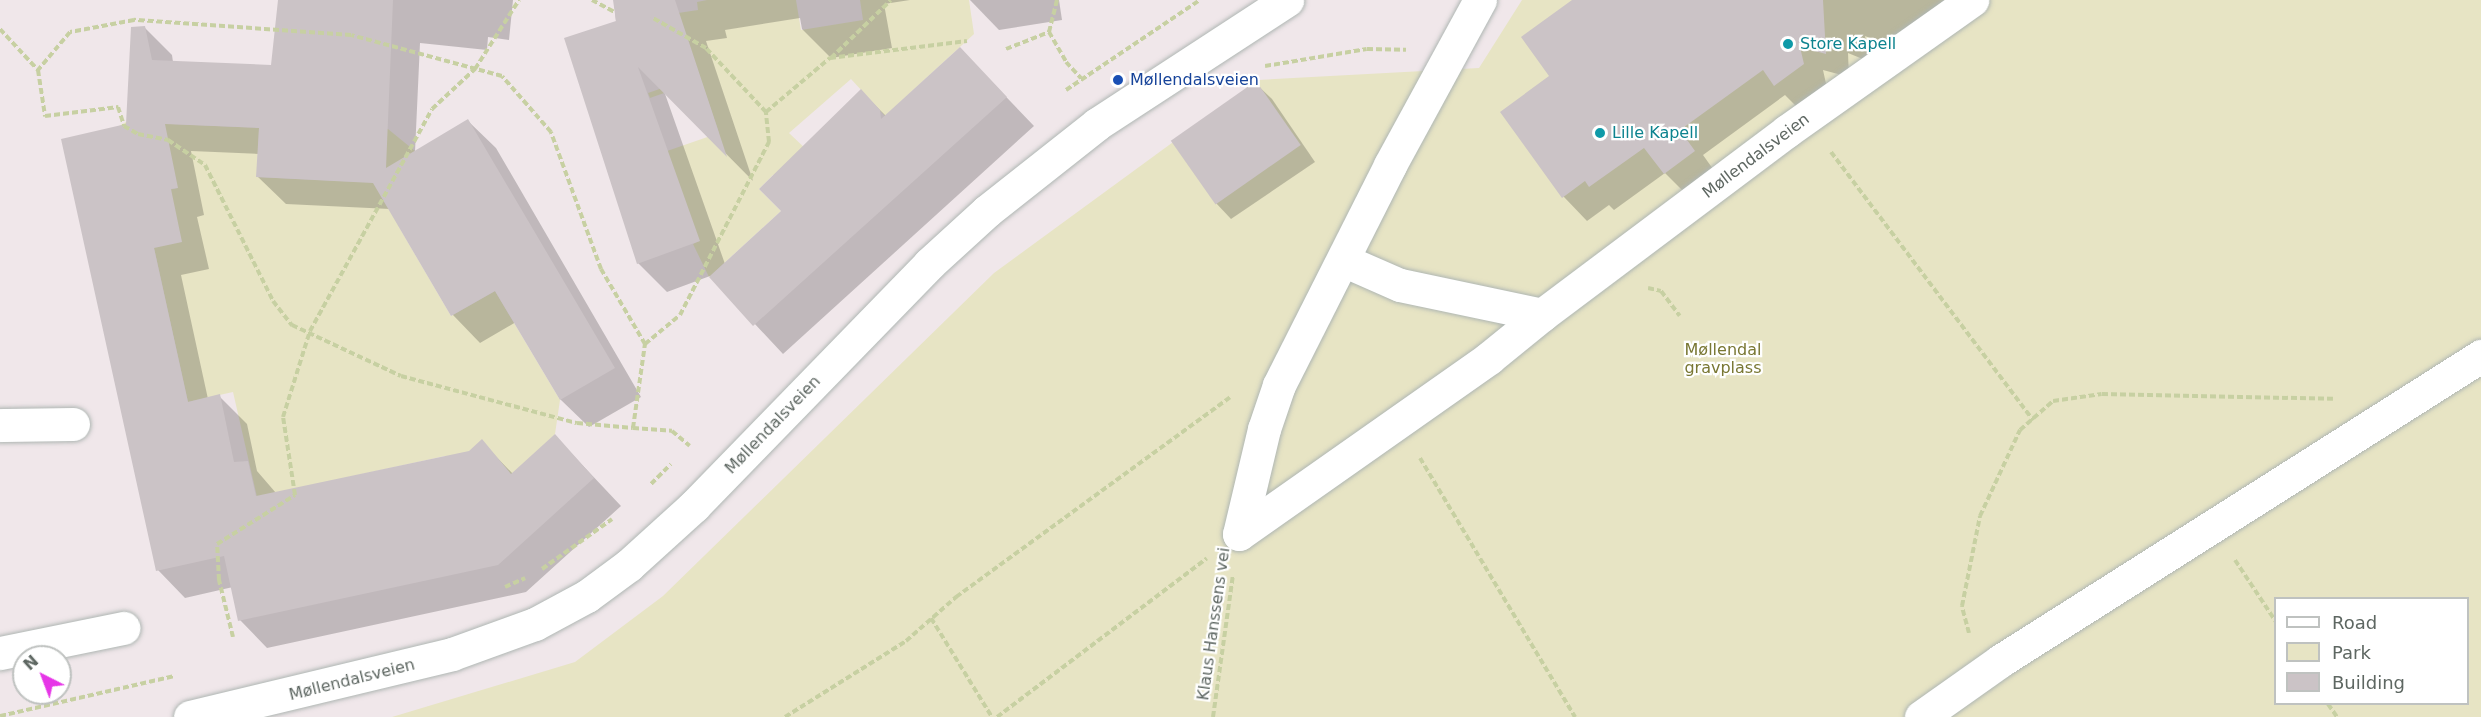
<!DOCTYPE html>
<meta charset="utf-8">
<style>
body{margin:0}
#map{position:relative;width:2481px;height:717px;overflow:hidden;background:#f0e7ea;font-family:"DejaVu Sans",sans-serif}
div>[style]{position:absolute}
.green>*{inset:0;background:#e7e4c4}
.shadow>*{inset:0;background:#0003}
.building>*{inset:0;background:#cbc3c6;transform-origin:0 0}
.path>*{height:4px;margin-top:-2px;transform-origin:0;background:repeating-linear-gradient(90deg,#c7d0a2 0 6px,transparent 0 9px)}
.roads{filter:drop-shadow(0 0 2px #afb6b3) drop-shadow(0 0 2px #afb6b3)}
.minor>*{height:33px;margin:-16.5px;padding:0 16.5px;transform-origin:16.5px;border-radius:16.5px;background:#fff}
.dots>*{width:16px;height:16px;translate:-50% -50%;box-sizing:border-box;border:3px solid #fff;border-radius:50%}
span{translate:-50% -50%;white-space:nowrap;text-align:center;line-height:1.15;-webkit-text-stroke:4.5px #fff;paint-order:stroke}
.culture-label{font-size:16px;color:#0d838f}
.left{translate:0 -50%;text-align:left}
.transit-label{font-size:16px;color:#164399}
.street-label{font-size:16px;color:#5e6762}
.park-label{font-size:16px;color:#797733}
.legend{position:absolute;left:2274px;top:597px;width:195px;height:108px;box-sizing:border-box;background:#fff;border:2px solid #bfc2c0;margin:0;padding:8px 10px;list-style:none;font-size:18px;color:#5e6762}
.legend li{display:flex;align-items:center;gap:12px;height:30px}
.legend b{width:30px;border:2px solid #bfc2c0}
.north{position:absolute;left:12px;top:645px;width:60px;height:60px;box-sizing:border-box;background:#fff;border:2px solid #bfc2c0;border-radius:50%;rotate:318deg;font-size:16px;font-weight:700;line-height:24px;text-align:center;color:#5e6762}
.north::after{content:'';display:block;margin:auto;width:21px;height:27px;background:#e636e7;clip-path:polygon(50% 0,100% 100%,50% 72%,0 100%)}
</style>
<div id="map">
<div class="green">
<i style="clip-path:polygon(707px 0,796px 0,801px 30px,863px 20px,860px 0,969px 0,974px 34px,885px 116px,851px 79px,789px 133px,828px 170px,773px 175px,759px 189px,781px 211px,709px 277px,693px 244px,699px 241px,667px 151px,719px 133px,701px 80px,650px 98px,648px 93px,688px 79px,638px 19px,698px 10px,697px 2px)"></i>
<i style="clip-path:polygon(evenodd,1522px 0,2481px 0,2481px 717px,392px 717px,575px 662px,663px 596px,994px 273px,1258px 80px,1479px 68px,1522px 0,2276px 598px,2468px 598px,2468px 704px,2276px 704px,2276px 598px)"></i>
<i style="clip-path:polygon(126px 122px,259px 128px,257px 177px,360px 182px,364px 128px,388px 129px,415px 151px,443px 200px,399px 227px,451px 316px,495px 291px,560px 400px,555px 434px,510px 479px,445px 456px,257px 497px,233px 392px,188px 402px,154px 248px,138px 197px,177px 188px,133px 182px,119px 126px)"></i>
</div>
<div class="shadow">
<i style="clip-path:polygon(280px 0,513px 0,509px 40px,488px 37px,487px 50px,420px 43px,415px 152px,468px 121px,496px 148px,641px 397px,589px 427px,561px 400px,516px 322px,480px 343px,453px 315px,390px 209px,286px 204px,258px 177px,259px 154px,191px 151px,204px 215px,197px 217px,209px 269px,181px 275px,208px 399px,219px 396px,247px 424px,257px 471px,276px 493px,470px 452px,482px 442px,513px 474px,555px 436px,621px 506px,526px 592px,267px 648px,240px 620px,233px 587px,185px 598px,158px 570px,128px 125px,144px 27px,172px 55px,173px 62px,273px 67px)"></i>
<i style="clip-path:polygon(614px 0,910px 0,884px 4px,892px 48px,831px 58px,802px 29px,800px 18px,725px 30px,727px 38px,706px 41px,753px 181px,664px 91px,725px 264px,783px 211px,861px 91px,886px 116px,988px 78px,1034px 126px,783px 354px,710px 276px,667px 292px,638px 263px)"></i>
<i style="clip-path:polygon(970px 0,1059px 0,1062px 20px,999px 30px)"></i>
<i style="clip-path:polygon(1575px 0,1949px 0,1887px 45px,1865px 36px,1870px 62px,1848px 53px,1849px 77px,1823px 70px,1827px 88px,1799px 109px,1785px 95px,1703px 155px,1718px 176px,1689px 197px,1665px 173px,1614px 210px,1609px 205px,1587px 221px,1564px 197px,1502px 112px,1551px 76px)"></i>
<i style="clip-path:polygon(1255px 83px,1272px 99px,1315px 162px,1231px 219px,1215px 202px)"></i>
</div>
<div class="building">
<i style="clip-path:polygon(278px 0,393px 0,386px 168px,468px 119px,615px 368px,560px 400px,495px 291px,451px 316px,373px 183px,256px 177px,259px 128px,165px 124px,178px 188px,171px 189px,182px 242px,154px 248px,188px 402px,220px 394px,234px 462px,248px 461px,256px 496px,469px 451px,482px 439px,511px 474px,555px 434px,594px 478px,498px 565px,238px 621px,224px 556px,156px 571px,61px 139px,126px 124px,131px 27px,145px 26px,152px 60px,271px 65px)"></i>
<i style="clip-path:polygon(613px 0,675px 0,727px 157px,638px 67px,700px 241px,637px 264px,564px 38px,616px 21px)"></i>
<i style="clip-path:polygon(1572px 0,1823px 0,1826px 54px,1800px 47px,1804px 64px,1774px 86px,1763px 70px,1680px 130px,1695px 151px,1664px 174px,1644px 148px,1589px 187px,1585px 181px,1562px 198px,1500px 112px,1549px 76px,1521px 37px)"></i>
<i style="clip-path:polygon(960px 47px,1007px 97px,753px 326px,709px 277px,781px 211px,759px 189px,861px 89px,880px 110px,881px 119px)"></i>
<i style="left:1256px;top:81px;width:78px;height:104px;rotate:55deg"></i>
</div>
<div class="path">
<i style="left:592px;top:0;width:26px;rotate:28deg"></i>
<i style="left:0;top:29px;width:56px;rotate:47.2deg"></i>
<i style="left:1049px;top:32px;width:33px;rotate:-76deg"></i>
<i style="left:1006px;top:49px;width:46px;rotate:-21.6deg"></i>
<i style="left:1049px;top:32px;width:34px;rotate:60deg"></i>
<i style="left:1066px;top:62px;width:22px;rotate:47deg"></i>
<i style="left:831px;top:58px;width:83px;rotate:-44deg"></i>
<i style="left:1265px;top:66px;width:103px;rotate:-9.5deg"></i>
<i style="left:1367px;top:49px;width:39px;rotate:1deg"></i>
<i style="left:1066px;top:90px;width:161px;rotate:-33.9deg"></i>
<i style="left:766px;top:112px;width:84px;rotate:-40.2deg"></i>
<i style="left:830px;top:58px;width:138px;rotate:-7.1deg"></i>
<i style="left:1831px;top:152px;width:336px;rotate:53deg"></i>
<i style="left:1648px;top:288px;width:13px;rotate:13deg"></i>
<i style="left:1661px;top:291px;width:31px;rotate:53deg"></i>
<i style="left:645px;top:344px;width:45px;rotate:-39.6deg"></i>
<i style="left:680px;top:315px;width:195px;rotate:-62.8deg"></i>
<i style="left:769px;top:142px;width:30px;rotate:-96deg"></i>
<i style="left:766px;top:112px;width:88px;rotate:-133.2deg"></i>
<i style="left:706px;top:48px;width:63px;rotate:-150.6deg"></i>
<i style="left:633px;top:428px;width:85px;rotate:-81.9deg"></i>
<i style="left:645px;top:344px;width:87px;rotate:-120.4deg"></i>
<i style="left:601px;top:269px;width:146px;rotate:-110.1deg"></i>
<i style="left:551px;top:132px;width:74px;rotate:-131.2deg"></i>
<i style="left:502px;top:76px;width:156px;rotate:-164.8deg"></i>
<i style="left:351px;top:35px;width:218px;rotate:-176deg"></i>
<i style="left:134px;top:20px;width:65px;rotate:169.4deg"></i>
<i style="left:70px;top:32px;width:50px;rotate:130.1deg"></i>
<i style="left:38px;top:70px;width:47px;rotate:81.3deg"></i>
<i style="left:45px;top:116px;width:74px;rotate:-7deg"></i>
<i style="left:118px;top:107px;width:20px;rotate:72deg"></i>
<i style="left:124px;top:126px;width:16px;rotate:30deg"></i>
<i style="left:138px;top:134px;width:31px;rotate:11deg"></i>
<i style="left:168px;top:140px;width:45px;rotate:34deg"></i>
<i style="left:205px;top:165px;width:152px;rotate:63.4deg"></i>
<i style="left:273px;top:301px;width:31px;rotate:52deg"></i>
<i style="left:292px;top:325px;width:120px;rotate:25.1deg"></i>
<i style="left:401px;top:376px;width:182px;rotate:15deg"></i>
<i style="left:577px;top:423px;width:56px;rotate:5.1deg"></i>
<i style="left:633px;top:428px;width:39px;rotate:4deg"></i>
<i style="left:672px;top:431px;width:23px;rotate:40deg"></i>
<i style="left:1420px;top:458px;width:302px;rotate:59.1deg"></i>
<i style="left:651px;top:484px;width:28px;rotate:-45deg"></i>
<i style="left:2235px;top:560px;width:74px;rotate:56.5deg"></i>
<i style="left:542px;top:569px;width:86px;rotate:-35.5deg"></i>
<i style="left:505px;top:587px;width:22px;rotate:-24deg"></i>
<i style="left:931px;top:618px;width:116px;rotate:58.4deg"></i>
<i style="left:1969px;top:633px;width:28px;rotate:-105deg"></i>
<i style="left:1962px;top:606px;width:92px;rotate:-78.7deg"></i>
<i style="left:1980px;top:516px;width:95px;rotate:-65.1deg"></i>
<i style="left:2020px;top:430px;width:44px;rotate:-41.3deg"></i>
<i style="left:2053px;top:401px;width:49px;rotate:-8.1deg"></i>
<i style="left:2102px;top:394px;width:231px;rotate:1.2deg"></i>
<i style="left:233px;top:637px;width:59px;rotate:-103.8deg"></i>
<i style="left:219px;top:580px;width:36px;rotate:-93deg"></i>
<i style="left:217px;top:544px;width:92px;rotate:-32.1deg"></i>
<i style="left:295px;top:495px;width:79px;rotate:-98.7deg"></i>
<i style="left:283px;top:417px;width:90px;rotate:-72.6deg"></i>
<i style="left:310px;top:331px;width:253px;rotate:-61.2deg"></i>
<i style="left:432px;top:109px;width:59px;rotate:-42.9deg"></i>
<i style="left:475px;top:69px;width:82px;rotate:-57.5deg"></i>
<i style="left:2328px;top:704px;width:16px;rotate:55deg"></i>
<i style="left:0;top:716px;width:179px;rotate:-12.9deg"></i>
<i style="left:785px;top:717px;width:143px;rotate:-32.1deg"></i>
<i style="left:906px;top:641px;width:67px;rotate:-41.3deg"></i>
<i style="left:956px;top:597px;width:339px;rotate:-36.1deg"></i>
<i style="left:997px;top:717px;width:263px;rotate:-37.1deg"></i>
<i style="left:1213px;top:717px;width:143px;rotate:-82deg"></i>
</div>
<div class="roads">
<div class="minor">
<i style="left:1345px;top:261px;width:60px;rotate:23.6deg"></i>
<i style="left:1400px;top:285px;width:145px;rotate:11.9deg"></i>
<i style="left:0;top:425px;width:73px;rotate:-0.8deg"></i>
<i style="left:1239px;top:534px;width:306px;rotate:-35.1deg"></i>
<i style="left:1489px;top:358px;width:68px;rotate:-39.1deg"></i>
<i style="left:1542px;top:315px;width:306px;rotate:-36.9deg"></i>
<i style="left:1787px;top:131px;width:227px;rotate:-35.3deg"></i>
<i style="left:1239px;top:534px;width:108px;rotate:-76.6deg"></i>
<i style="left:1264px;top:429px;width:46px;rotate:-71.2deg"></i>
<i style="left:1279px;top:385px;width:246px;rotate:-63.2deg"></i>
<i style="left:1390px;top:165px;width:188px;rotate:-61.4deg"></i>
<i style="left:0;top:653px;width:126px;rotate:-11.5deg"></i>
<i style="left:190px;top:717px;width:269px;rotate:-13.5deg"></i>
<i style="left:452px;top:654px;width:88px;rotate:-19.9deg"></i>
<i style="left:535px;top:624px;width:59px;rotate:-28.3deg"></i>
<i style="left:587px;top:596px;width:52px;rotate:-36.4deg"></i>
<i style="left:629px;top:565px;width:88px;rotate:-42.2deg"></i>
<i style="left:694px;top:506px;width:337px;rotate:-45.8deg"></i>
<i style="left:929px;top:264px;width:79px;rotate:-42.4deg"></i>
<i style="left:987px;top:211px;width:140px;rotate:-38.3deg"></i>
<i style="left:1097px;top:124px;width:227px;rotate:-33.1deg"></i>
<i style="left:1921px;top:717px;width:97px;rotate:-35.3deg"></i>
<i style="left:2000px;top:661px;width:570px;rotate:-32.38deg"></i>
</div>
</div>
<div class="dots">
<i style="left:1788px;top:44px;background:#0f9aa8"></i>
<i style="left:1118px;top:80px;background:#1a4fb4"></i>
<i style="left:1600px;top:133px;background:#0f9aa8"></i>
</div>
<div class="culture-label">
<span class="left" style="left:1800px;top:44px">Store Kapell</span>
<span class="left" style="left:1612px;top:133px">Lille Kapell</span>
</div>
<div class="transit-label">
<span class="left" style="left:1130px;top:80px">Møllendalsveien</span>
</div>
<div class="street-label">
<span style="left:1756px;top:156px;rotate:-37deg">Møllendalsveien</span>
<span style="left:773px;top:425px;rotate:-46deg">Møllendalsveien</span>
<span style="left:1214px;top:624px;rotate:-82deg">Klaus Hanssens vei</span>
<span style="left:352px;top:680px;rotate:-14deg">Møllendalsveien</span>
</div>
<div class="park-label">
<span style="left:1723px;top:359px">Møllendal<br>gravplass</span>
</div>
<ul class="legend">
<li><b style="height:8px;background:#fff"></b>Road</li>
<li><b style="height:16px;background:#e7e4c4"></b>Park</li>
<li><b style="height:16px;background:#cbc3c6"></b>Building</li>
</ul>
<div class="north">N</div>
</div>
